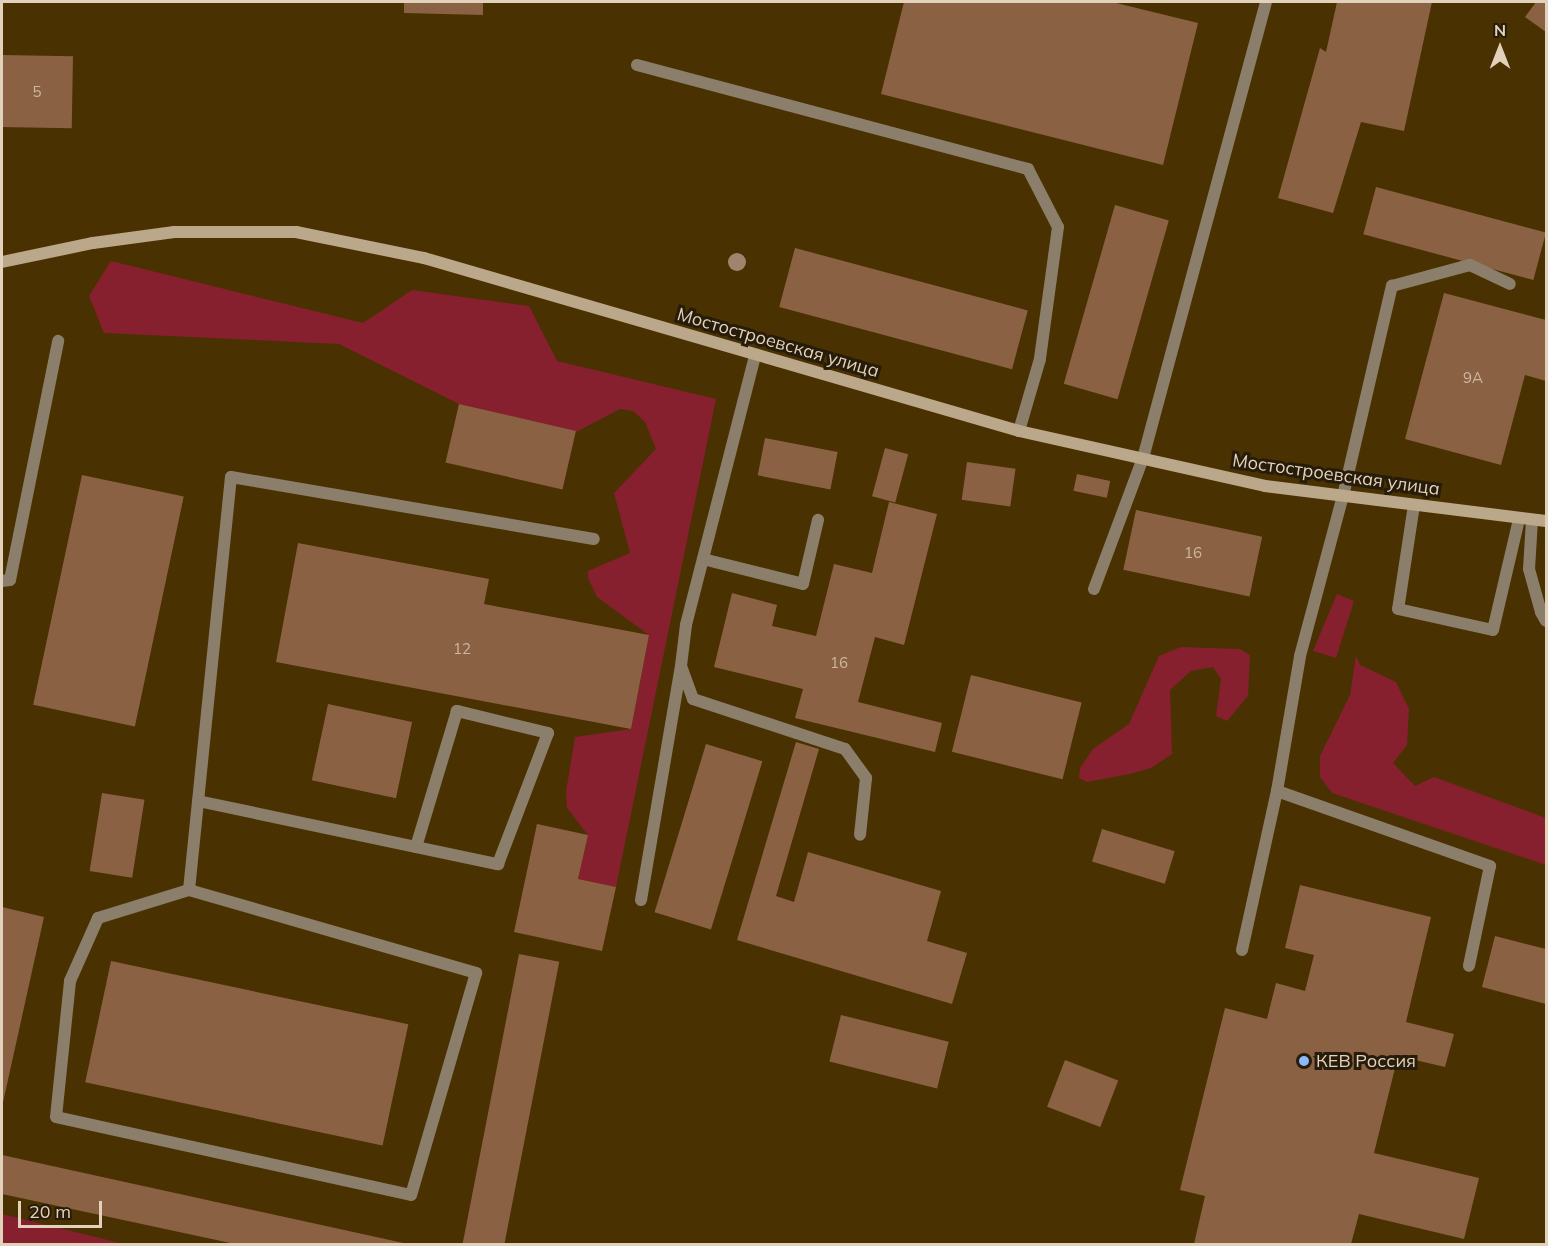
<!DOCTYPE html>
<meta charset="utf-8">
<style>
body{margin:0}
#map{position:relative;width:1548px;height:1246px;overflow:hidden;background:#4a3101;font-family:Mulish,sans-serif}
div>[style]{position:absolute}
.green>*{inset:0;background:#86202f}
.building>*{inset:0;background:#8a6243;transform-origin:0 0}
.service>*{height:12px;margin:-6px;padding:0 6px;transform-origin:6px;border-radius:6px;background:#8b7f6c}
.secondary>*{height:12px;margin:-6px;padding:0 6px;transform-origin:6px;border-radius:6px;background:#bba789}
.trees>*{width:18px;height:18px;margin:-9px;border-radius:50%;background:#a1846e}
.dots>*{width:16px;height:16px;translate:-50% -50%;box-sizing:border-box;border:3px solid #271c0a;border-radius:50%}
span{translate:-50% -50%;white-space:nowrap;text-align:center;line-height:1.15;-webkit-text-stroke:6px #271c0a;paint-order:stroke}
.number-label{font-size:15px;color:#ccb69e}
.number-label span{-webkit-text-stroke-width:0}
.street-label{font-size:18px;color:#e2d2bc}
.poi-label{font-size:18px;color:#e2d2bc}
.left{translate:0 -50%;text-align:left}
.frame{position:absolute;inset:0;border:3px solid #e2d2bc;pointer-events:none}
.north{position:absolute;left:1470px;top:18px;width:60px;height:60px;-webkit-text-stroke:4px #271c0a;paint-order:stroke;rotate:0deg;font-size:16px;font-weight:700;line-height:24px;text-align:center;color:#e2d2bc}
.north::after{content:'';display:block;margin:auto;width:21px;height:27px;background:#e2d2bc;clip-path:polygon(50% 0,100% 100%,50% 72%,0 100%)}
.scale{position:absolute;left:18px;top:1201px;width:84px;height:27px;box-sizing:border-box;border:3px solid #e2d2bc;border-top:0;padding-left:8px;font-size:18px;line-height:21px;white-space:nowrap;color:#e2d2bc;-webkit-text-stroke:4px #271c0a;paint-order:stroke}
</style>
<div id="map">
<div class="green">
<i style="clip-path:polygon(111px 261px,363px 323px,412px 290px,529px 306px,557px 361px,716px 399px,616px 887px,578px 879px,588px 835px,567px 808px,566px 792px,575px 737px,631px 729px,649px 635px,597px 597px,588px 578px,588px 571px,630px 553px,614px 493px,656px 449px,645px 422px,633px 411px,620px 409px,576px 432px,459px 404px,339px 344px,104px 333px,89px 296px)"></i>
<i style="clip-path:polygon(1337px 594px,1354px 601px,1336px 658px,1313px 651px)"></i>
<i style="clip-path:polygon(1181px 647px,1240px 649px,1250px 655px,1248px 696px,1227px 721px,1216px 716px,1221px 679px,1213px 667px,1191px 671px,1170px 690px,1172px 754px,1151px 768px,1130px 774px,1087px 782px,1079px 778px,1080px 768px,1093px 749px,1129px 724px,1159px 656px)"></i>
<i style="clip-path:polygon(1356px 656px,1360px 665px,1396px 682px,1409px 709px,1407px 745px,1393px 763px,1415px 786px,1434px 777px,1546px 818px,1546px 865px,1332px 793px,1320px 777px,1320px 756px,1350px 695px)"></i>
<i style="clip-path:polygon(2px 1214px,124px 1244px,2px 1244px)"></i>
</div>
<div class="building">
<i style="clip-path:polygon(404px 2px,483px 2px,483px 15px,404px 13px)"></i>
<i style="clip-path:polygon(904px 2px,1112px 2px,1198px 23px,1163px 165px,881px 94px)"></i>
<i style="clip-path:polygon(1337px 2px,1432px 2px,1404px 131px,1361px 122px,1333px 213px,1278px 198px,1320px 48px,1326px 52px)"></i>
<i style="clip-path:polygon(1536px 2px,1546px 2px,1546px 32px,1525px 17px)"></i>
<i style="left:2px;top:55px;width:71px;height:72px;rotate:1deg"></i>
<i style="left:1376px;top:187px;width:176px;height:49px;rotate:15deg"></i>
<i style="left:1115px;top:205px;width:56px;height:186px;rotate:16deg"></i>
<i style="left:795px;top:248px;width:241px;height:61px;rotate:15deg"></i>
<i style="clip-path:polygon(1444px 293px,1546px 320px,1546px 381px,1525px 375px,1501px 465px,1405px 439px)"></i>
<i style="left:459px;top:404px;width:120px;height:60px;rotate:13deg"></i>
<i style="left:765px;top:438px;width:74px;height:38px;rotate:11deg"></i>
<i style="left:885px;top:448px;width:24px;height:50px;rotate:15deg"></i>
<i style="left:967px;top:462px;width:49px;height:38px;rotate:8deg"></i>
<i style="left:1077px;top:474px;width:34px;height:17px;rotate:12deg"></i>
<i style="left:82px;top:475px;width:104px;height:235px;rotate:12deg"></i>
<i style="clip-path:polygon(889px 502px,937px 514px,904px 645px,875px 637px,858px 702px,942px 723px,935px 752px,795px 718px,803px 689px,714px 667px,732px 593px,777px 605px,772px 626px,816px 636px,834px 564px,872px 573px)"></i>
<i style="left:1136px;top:510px;width:129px;height:61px;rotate:12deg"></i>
<i style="clip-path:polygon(298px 543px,489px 579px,484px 604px,649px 635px,631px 729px,276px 662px)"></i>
<i style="left:971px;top:675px;width:114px;height:79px;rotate:14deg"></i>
<i style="left:328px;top:704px;width:86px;height:78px;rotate:12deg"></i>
<i style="clip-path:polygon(796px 742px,819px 749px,776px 896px,794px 902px,808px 852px,941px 891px,927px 941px,967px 953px,952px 1004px,737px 940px)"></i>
<i style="left:706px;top:744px;width:59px;height:176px;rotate:17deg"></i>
<i style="left:102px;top:793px;width:43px;height:79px;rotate:9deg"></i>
<i style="clip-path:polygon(537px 824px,588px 835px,578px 879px,616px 887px,602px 951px,514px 932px)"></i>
<i style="left:1102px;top:829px;width:76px;height:34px;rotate:17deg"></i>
<i style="clip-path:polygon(1300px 885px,1431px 917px,1406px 1022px,1454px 1034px,1445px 1067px,1398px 1056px,1374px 1153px,1479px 1178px,1464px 1239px,1359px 1214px,1351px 1244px,1194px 1244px,1205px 1196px,1180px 1190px,1225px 1008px,1267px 1019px,1276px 983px,1305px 991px,1314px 955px,1285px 948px)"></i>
<i style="clip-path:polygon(2px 907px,44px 917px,2px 1107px)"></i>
<i style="clip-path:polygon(1495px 936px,1546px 949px,1546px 1004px,1482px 987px)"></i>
<i style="left:519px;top:954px;width:41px;height:296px;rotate:11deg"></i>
<i style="left:111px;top:961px;width:304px;height:124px;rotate:12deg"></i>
<i style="left:841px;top:1015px;width:111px;height:48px;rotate:14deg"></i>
<i style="left:1065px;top:1060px;width:57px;height:50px;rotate:21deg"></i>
<i style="clip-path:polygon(2px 1155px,408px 1244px,235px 1244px,2px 1194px)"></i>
</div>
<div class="service">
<i style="left:637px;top:65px;width:405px;rotate:14.9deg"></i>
<i style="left:1028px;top:169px;width:65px;rotate:62.7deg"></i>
<i style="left:1058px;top:227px;width:133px;rotate:97.8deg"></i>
<i style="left:1040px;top:359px;width:75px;rotate:106.3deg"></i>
<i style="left:755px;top:356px;width:278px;rotate:104.4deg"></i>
<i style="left:686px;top:625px;width:41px;rotate:97deg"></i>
<i style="left:681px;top:666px;width:35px;rotate:70deg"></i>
<i style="left:693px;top:699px;width:160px;rotate:18.2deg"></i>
<i style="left:845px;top:749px;width:36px;rotate:54deg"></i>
<i style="left:866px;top:778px;width:57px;rotate:96deg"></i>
<i style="left:1414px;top:505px;width:105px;rotate:98.7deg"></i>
<i style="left:1398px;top:609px;width:97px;rotate:12.5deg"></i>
<i style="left:1493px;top:630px;width:114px;rotate:-76.8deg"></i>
<i style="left:1532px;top:520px;width:49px;rotate:93.5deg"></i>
<i style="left:1529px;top:569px;width:45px;rotate:74.4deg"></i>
<i style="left:1541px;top:612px;width:10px;rotate:61deg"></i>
<i style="left:703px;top:559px;width:103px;rotate:14deg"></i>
<i style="left:803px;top:584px;width:66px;rotate:-76.8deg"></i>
<i style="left:2px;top:581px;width:8px;rotate:-7deg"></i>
<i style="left:10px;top:580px;width:244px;rotate:-78.6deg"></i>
<i style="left:1094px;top:589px;width:140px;rotate:-69.5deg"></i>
<i style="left:1143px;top:458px;width:472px;rotate:-74.9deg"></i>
<i style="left:1277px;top:791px;width:226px;rotate:19.4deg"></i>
<i style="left:1490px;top:866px;width:102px;rotate:101.9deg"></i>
<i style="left:198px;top:801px;width:307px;rotate:11.9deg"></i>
<i style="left:498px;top:864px;width:140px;rotate:-69.1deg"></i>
<i style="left:548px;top:733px;width:94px;rotate:-166.4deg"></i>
<i style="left:457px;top:711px;width:142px;rotate:106.8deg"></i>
<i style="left:189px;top:890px;width:299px;rotate:16.1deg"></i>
<i style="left:476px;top:973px;width:231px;rotate:106.3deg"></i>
<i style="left:411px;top:1195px;width:363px;rotate:-167.6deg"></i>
<i style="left:56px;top:1117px;width:137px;rotate:-84.1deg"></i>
<i style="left:70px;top:981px;width:69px;rotate:-66deg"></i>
<i style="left:98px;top:918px;width:95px;rotate:-17.1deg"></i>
<i style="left:189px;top:890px;width:415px;rotate:-84.2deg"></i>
<i style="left:231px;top:477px;width:368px;rotate:9.7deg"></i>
<i style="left:641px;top:900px;width:236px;rotate:-80.3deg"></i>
<i style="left:1242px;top:950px;width:163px;rotate:-77.6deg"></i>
<i style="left:1277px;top:791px;width:137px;rotate:-80.3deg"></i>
<i style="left:1300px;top:656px;width:166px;rotate:-75deg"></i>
<i style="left:1343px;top:496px;width:216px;rotate:-76.9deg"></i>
<i style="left:1392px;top:286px;width:81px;rotate:-15.1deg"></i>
<i style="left:1470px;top:265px;width:44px;rotate:25.4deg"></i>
</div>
<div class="secondary">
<i style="left:2px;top:262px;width:93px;rotate:-11.8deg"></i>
<i style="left:93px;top:243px;width:82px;rotate:-7.7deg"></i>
<i style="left:174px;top:232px;width:122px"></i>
<i style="left:296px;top:232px;width:131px;rotate:11.5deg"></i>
<i style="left:424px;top:258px;width:620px;rotate:16.21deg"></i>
<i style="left:1019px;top:431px;width:252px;rotate:12.6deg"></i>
<i style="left:1265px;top:486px;width:283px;rotate:7.1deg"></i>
</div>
<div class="trees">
<i style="left:737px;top:262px"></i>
</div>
<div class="dots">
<i style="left:1304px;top:1061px;background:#8bb9fc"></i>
</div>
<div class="number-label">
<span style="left:37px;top:92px">5</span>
<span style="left:1473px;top:378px">9А</span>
<span style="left:1193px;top:553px">16</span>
<span style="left:462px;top:649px">12</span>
<span style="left:839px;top:663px">16</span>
</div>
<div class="street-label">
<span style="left:778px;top:343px;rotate:16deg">Мостостроевская улица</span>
<span style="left:1336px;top:475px;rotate:8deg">Мостостроевская улица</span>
</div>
<div class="poi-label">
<span class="left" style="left:1316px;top:1061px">КЕВ Россия</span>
</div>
<div class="frame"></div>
<div class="north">N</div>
<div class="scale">20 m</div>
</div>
